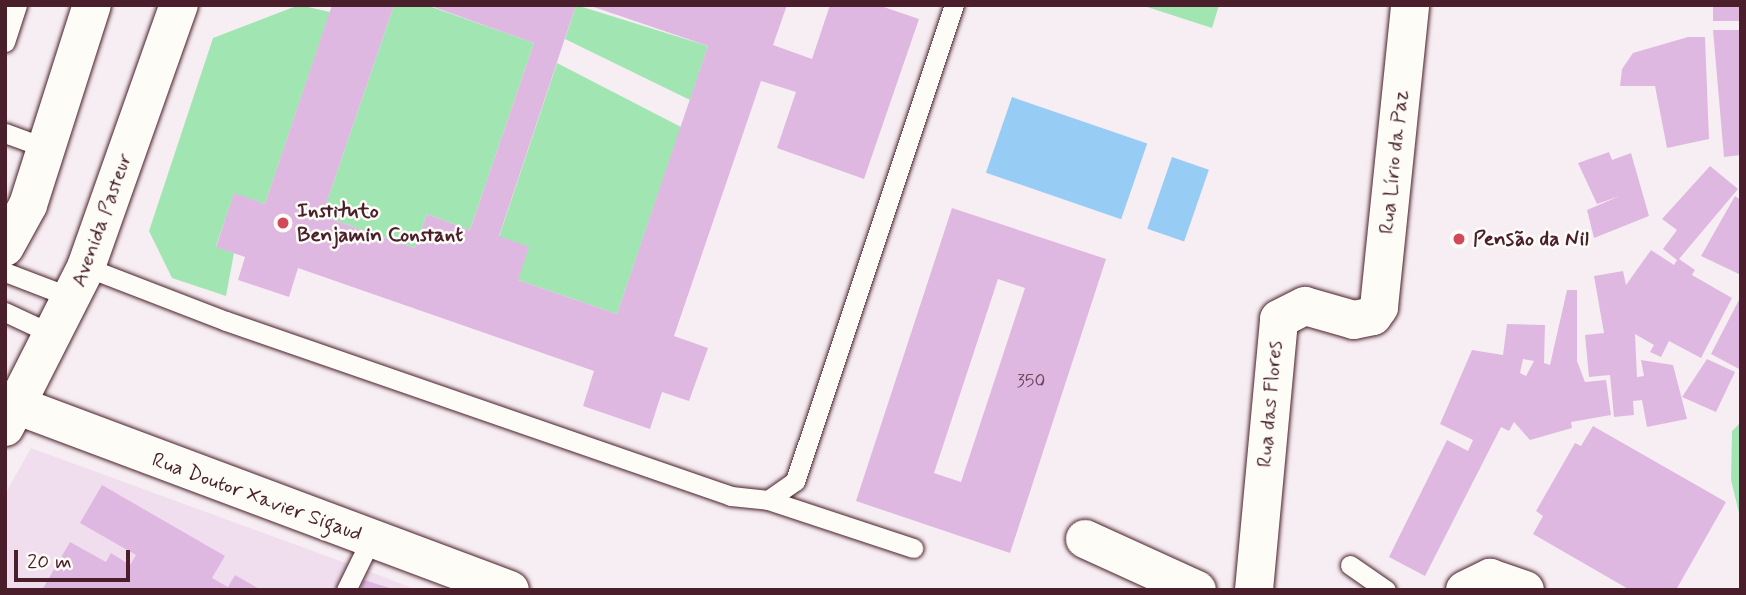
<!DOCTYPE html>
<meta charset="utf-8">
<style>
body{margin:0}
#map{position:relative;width:1746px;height:595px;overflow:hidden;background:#f7eef3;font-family:Mynerve,sans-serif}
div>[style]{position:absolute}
.built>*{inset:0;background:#f0deee}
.green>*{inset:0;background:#a1e6b2}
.water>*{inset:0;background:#97cdf5;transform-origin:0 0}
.building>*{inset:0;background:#dfb8e1;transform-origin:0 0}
.roads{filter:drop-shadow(0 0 2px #4a1f2b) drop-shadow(0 0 2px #4a1f2b)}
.lane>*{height:19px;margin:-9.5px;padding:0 9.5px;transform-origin:9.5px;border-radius:9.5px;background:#fdfcf7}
.street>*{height:38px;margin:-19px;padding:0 19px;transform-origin:19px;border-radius:19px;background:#fdfcf7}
.secondary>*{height:38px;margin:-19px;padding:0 19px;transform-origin:19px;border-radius:19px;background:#fdfcf7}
.dots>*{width:19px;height:19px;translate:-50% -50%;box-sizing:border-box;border:4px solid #fdfcf7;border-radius:50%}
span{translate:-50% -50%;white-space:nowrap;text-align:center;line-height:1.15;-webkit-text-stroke:5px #fdfcf7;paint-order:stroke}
.number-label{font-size:18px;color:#6f4558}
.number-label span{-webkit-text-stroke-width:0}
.street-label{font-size:21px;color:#4a1f2b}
.poi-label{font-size:21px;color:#4a1f2b;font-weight:700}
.left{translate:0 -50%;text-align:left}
.frame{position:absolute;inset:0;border:7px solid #4a1f2b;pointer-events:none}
.scale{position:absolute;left:14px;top:550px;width:116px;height:32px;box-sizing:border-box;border:4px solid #4a1f2b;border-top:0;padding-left:9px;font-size:21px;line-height:24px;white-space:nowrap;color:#4a1f2b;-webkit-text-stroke:5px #fdfcf7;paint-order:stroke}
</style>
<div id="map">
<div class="built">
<i style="clip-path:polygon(31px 448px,384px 577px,417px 590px,5px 590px,5px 494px)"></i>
</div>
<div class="green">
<i style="clip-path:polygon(299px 5px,330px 12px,265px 204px,234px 194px,216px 246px,234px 253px,226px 296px,172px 278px,149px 231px,213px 38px)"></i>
<i style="clip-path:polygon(394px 5px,426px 5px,534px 43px,470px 230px,427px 214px,415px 248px,322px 216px)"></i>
<i style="clip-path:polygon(576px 5px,708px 46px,690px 100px,565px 39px)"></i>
<i style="clip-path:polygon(1141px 5px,1219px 5px,1212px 28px)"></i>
<i style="clip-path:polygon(557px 63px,681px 127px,617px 314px,518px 280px,499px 237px)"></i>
<i style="clip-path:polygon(1741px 422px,1741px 521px,1731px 480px,1732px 431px)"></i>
</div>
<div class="water">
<i style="left:1012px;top:97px;width:143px;height:80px;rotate:19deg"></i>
<i style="left:1172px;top:157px;width:39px;height:76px;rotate:19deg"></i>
</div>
<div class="building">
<i style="clip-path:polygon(332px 5px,394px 5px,322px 216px,415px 248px,427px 214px,470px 230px,534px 43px,428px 5px,576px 5px,499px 236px,529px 247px,518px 280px,617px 314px,708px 46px,588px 5px,787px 5px,773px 45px,812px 59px,830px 5px,878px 5px,919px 19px,864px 179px,777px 148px,796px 92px,761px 81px,674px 336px,708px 348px,689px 401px,662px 392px,650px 429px,583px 406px,594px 371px,298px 268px,289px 297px,238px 280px,245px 257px,216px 247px,234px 193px,265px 204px)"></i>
<i style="left:1713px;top:5px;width:28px;height:16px"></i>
<i style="clip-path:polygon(1713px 30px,1741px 30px,1741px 155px,1724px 157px)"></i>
<i style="clip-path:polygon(1688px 37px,1705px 37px,1709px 139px,1667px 148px,1655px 86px,1620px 86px,1622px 69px,1633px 53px)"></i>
<i style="clip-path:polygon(1609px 152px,1612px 160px,1631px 153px,1649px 216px,1594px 238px,1587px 210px,1620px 196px,1597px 204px,1578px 163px)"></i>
<i style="clip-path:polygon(1710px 166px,1738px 189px,1679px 259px,1695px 270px,1692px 275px,1732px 298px,1701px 358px,1669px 341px,1661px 357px,1650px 352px,1654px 345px,1635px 334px,1637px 377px,1644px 376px,1641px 360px,1673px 365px,1687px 419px,1647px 427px,1642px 400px,1633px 401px,1634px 415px,1614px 417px,1610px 375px,1589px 377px,1585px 335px,1604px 333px,1594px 276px,1623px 271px,1626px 285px,1651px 250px,1674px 265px,1677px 260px,1663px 249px,1677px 230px,1662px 219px)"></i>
<i style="clip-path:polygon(1735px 196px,1741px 200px,1741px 275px,1701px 256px)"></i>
<i style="clip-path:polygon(evenodd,952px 208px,1106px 259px,1010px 553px,856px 501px,952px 208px,998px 279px,1025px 288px,961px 482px,934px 473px,998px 279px)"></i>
<i style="clip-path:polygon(evenodd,1567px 290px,1577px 290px,1577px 361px,1585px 382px,1606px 380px,1611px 415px,1571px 422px,1572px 428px,1530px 440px,1514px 422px,1509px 431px,1501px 427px,1425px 576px,1389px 557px,1447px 440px,1468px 451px,1473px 440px,1440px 424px,1472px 350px,1503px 355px,1507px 324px,1545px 325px,1544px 363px,1550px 365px,1567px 290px,1523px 359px,1534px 361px,1526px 376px,1520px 373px,1523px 359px)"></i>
<i style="clip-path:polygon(1741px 296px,1741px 370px,1711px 354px)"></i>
<i style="clip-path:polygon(1707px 359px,1735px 372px,1716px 412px,1682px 397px)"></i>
<i style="clip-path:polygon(1593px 426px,1726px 502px,1676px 590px,1630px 590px,1533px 534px,1543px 516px,1536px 511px,1575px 443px,1581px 446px)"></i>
<i style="clip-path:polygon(102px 485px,225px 556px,212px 578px,228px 587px,235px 575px,261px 590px,42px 590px,70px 542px,106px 562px,111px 553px,130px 565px,136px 555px,80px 523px)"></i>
<i style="clip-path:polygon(364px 580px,393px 589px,392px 590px,360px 590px)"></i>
</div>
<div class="roads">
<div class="lane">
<i style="left:5px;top:42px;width:39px;rotate:-72deg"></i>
<i style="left:5px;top:133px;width:44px;rotate:20.1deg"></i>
<i style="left:86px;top:267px;width:150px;rotate:21.1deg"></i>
<i style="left:226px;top:321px;width:534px;rotate:19.11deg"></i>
<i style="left:731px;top:496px;width:37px;rotate:6deg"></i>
<i style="left:768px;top:500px;width:33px;rotate:-35deg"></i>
<i style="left:795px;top:481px;width:502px;rotate:-71.53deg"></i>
<i style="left:5px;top:272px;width:73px;rotate:20.9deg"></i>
<i style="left:5px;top:312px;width:54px;rotate:25.1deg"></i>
<i style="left:768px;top:500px;width:153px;rotate:18.3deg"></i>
<i style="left:1350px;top:565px;width:44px;rotate:34.8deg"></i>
<i style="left:346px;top:590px;width:57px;rotate:-63.9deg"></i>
</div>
<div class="street">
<i style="left:5px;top:401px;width:539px;rotate:20.52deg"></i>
<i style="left:1085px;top:539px;width:123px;rotate:24.5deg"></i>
<i style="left:1254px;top:590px;width:272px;rotate:-84.7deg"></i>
<i style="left:1279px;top:319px;width:29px;rotate:-27deg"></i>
<i style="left:1305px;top:306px;width:51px;rotate:15.9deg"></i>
<i style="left:1354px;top:320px;width:19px;rotate:-12deg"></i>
<i style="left:1373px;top:316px;width:11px;rotate:-56deg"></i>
<i style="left:1379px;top:307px;width:304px;rotate:-84.1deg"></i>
<i style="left:1465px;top:590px;width:28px;rotate:-26deg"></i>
<i style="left:1490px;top:578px;width:37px;rotate:19deg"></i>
</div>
<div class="secondary">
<i style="left:5px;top:247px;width:48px;rotate:-61.3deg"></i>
<i style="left:28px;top:205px;width:210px;rotate:-72.3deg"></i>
<i style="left:5px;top:427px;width:179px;rotate:-63.1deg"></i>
<i style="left:86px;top:267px;width:278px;rotate:-70.5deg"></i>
</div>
</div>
<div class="dots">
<i style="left:283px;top:223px;background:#d1495b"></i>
<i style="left:1459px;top:239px;background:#d1495b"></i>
</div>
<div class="number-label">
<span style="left:1031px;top:381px">350</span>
</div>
<div class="street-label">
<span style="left:1394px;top:162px;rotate:-84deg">Rua Lírio da Paz</span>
<span style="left:102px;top:220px;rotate:-70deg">Avenida Pasteur</span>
<span style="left:1270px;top:404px;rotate:-85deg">Rua das Flores</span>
<span style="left:257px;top:497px;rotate:20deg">Rua Doutor Xavier Sigaud</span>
</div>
<div class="poi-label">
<span class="left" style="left:297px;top:223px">Instituto<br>Benjamin Constant</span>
<span class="left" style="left:1473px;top:239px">Pensão da Nil</span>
</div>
<div class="frame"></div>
<div class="scale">20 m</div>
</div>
